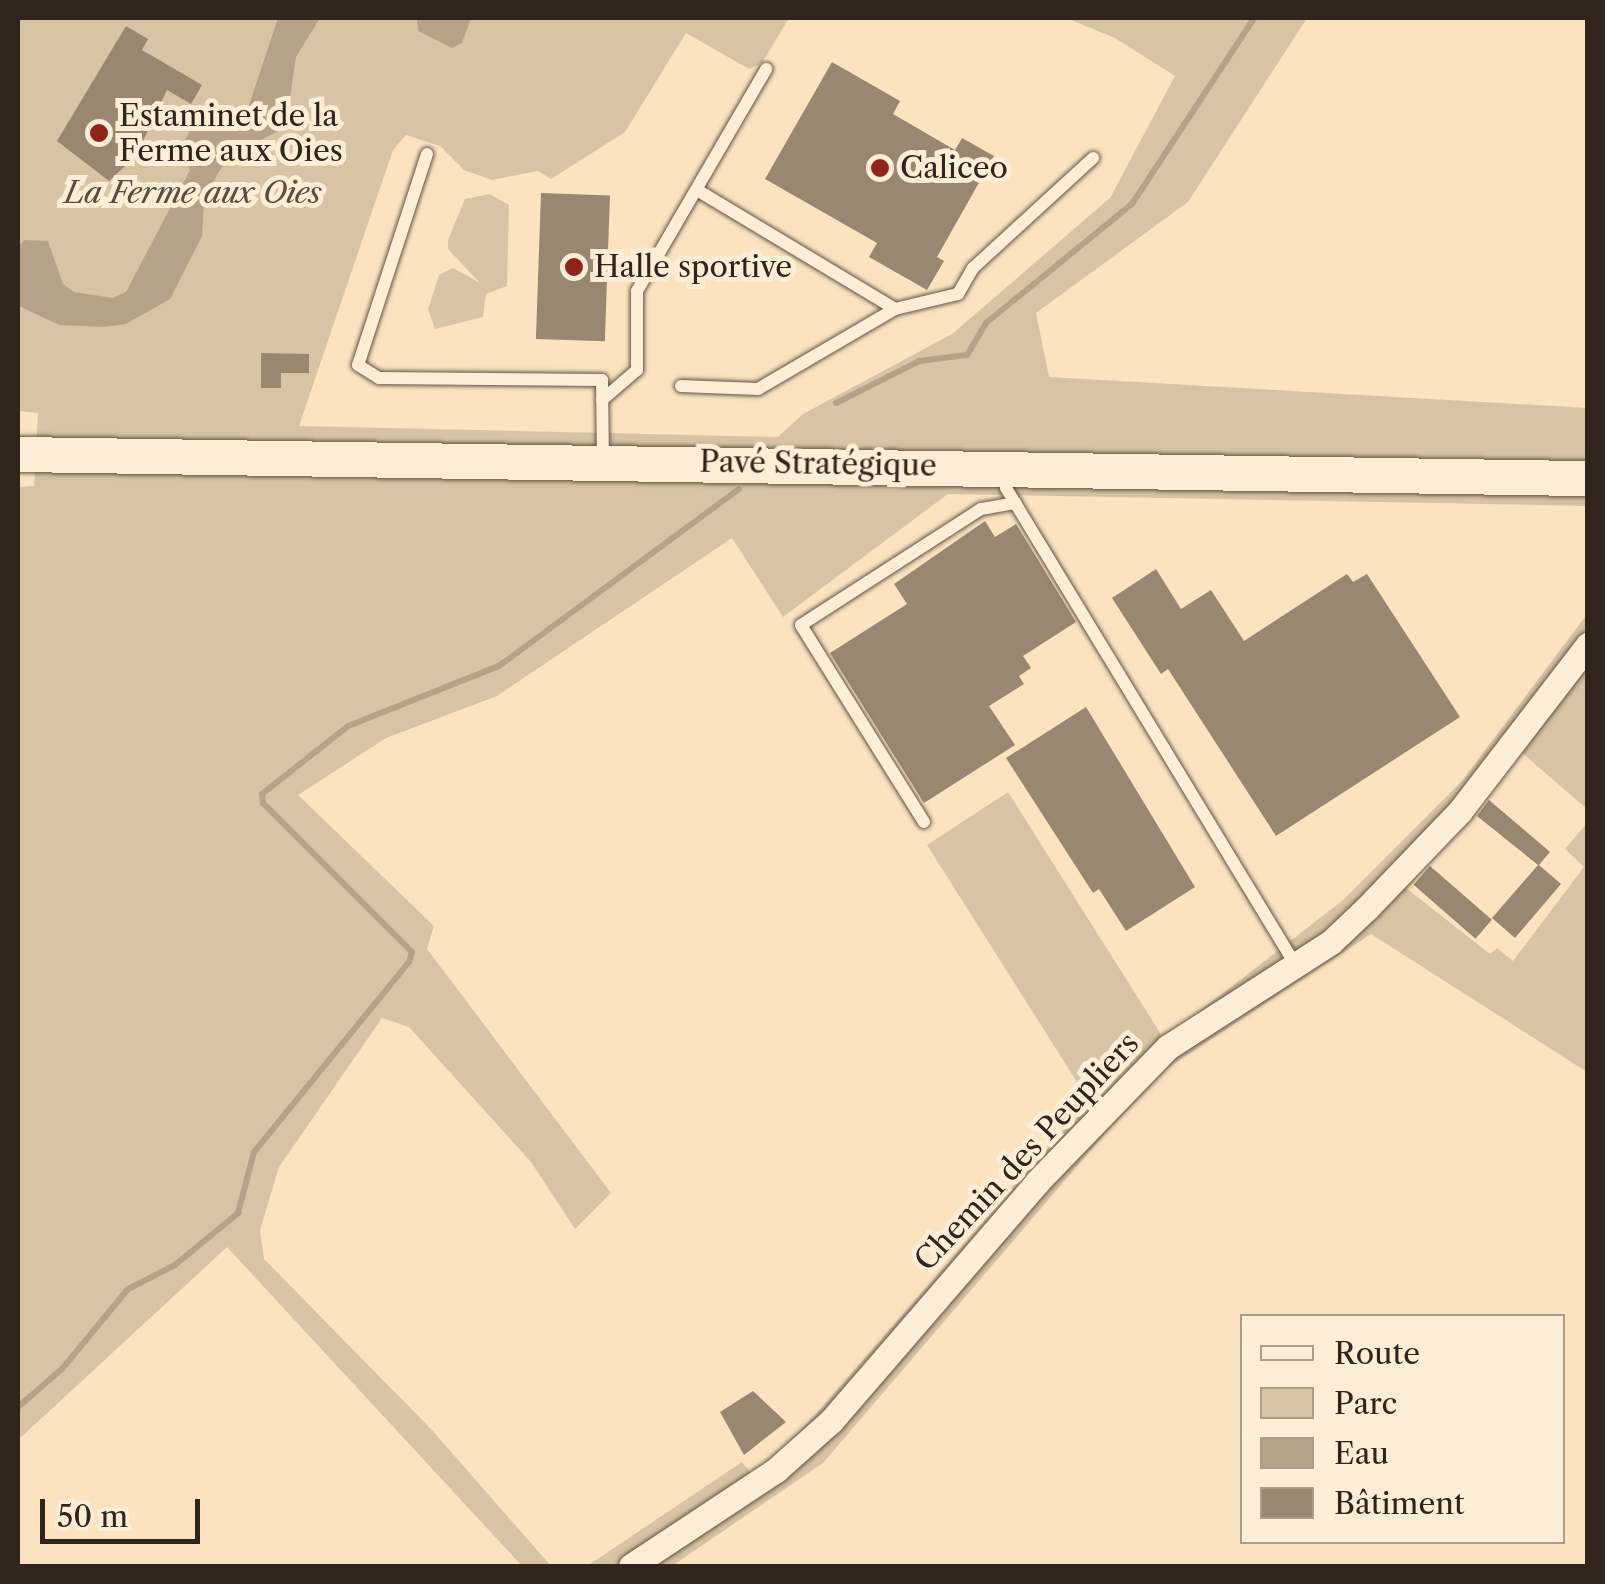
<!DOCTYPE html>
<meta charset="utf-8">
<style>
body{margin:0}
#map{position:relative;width:1605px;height:1584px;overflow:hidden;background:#fbe3c0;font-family:"Libre Caslon Text",serif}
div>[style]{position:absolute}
.green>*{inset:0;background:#d8c3a4}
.water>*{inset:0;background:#b6a288}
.stream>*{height:6px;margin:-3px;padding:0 3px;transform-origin:3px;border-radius:3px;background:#b6a288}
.building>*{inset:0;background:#9a8771;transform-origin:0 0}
.roads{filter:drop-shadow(0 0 2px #635445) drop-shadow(0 0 2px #635445)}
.service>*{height:12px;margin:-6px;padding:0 6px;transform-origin:6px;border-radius:6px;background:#fcedd6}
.minor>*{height:25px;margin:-12.5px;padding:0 12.5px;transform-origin:12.5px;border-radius:12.5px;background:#fcedd6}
.secondary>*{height:35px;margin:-17.5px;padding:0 17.5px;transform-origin:17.5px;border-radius:17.5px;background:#fcedd6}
.dots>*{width:28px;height:28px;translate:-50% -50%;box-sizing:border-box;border:5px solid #fcedd6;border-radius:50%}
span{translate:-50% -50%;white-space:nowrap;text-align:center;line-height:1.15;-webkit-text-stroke:10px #fcedd6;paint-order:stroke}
.poi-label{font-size:30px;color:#30241c}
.left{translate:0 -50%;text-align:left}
.park-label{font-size:30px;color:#5a4c3e;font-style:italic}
.street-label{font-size:30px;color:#30241c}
.frame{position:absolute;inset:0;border:20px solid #30241c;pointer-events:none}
.legend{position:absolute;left:1240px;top:1314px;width:325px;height:230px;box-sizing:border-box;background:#fcedd6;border:2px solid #aa9d8c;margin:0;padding:12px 18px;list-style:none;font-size:30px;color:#30241c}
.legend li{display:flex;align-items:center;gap:20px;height:50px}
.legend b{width:50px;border:2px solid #aa9d8c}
.scale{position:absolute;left:40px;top:1499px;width:160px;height:45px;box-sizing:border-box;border:5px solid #30241c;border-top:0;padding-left:12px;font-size:30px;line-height:35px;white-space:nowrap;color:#30241c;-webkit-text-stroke:8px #fcedd6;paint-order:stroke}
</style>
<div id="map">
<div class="green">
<i style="clip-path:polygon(18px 18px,789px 18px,762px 63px,749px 69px,686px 33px,625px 132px,551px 179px,538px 171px,492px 180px,464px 170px,440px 146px,406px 135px,393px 150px,299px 426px,778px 437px,803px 414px,952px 334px,1110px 198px,1175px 76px,1115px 38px,1066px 18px,1307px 18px,1188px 202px,1036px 313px,1049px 377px,1587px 408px,1587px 506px,948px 494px,783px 617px,732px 538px,497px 696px,386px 738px,298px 795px,434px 926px,427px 949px,611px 1193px,575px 1229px,531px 1162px,409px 1027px,382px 1018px,279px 1167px,260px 1230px,264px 1259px,431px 1429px,551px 1566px,522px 1566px,227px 1247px,18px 1440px,18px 487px,34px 486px,38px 413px,18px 411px)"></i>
<i style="clip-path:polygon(490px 194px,509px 205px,507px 286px,486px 294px,483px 317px,435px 329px,428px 309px,439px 275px,453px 268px,480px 283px,448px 249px,448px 240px,465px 199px)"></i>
<i style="clip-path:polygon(1587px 614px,1587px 809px,1521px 752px,1406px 888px,1490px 954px,1497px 948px,1513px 961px,1584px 867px,1565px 849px,1587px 823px,1587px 1072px,1371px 934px,1169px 1067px,1108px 1130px,823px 1463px,672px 1566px,587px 1566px,742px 1462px,754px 1477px,810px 1421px,1089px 1101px,927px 845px,1008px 792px,1164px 1039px,1343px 900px,1462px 781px)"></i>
</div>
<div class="water">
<i style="clip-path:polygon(278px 18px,320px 18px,296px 57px,287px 118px,278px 131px,231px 156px,218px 173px,204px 202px,202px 236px,170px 299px,126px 324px,102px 327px,59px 325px,19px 306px,18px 247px,24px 240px,48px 241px,63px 284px,74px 292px,113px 298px,126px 292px,190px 170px,180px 149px,194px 124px,217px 129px,249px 105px)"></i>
<i style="clip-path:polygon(417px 18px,471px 18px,462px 43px,452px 48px,418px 31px)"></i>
</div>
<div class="stream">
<i style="left:836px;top:403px;width:93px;rotate:-26.8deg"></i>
<i style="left:919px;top:361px;width:48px;rotate:-7.1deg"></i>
<i style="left:967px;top:355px;width:37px;rotate:-59deg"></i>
<i style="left:986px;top:323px;width:188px;rotate:-39.2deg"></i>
<i style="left:1132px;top:204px;width:222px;rotate:-56.7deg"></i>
<i style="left:18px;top:1407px;width:58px;rotate:-40.8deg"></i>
<i style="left:62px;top:1369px;width:104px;rotate:-50.5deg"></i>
<i style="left:128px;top:1289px;width:53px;rotate:-27.1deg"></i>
<i style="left:175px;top:1265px;width:82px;rotate:-39.5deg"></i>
<i style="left:238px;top:1213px;width:63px;rotate:-75.3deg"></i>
<i style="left:254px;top:1152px;width:245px;rotate:-50.8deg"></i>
<i style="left:409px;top:962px;width:10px;rotate:-73deg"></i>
<i style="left:412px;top:952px;width:211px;rotate:-135deg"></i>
<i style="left:263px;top:803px;width:9px;rotate:-96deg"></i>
<i style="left:262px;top:794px;width:110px;rotate:-38.3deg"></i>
<i style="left:348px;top:726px;width:162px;rotate:-21.7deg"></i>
<i style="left:499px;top:666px;width:298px;rotate:-36.4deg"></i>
</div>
<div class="building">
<i style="clip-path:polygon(126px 26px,148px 39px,142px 50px,202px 85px,191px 104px,167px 90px,136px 156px,109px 181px,57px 141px)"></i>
<i style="clip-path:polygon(832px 62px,900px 101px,893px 114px,955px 150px,962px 138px,994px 156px,937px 257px,944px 261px,927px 290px,869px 257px,877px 243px,765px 179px)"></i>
<i style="left:541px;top:193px;width:69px;height:146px;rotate:2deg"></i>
<i style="clip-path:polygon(261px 353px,309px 354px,309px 373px,281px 373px,281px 388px,261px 388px)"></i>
<i style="clip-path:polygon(985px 521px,995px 537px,1016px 524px,1076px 622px,1023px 656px,1031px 668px,1019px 676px,1024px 684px,989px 706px,1015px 745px,924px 803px,830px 653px,907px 604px,894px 584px)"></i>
<i style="clip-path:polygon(1156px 569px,1181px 609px,1211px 590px,1244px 641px,1347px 574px,1353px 582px,1367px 574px,1460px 717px,1276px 836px,1168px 669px,1161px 674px,1112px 598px)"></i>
<i style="clip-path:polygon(1086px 707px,1195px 887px,1126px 931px,1099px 889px,1093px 893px,1006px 758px)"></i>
<i style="clip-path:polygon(1489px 800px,1550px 852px,1539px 865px,1561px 884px,1515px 938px,1492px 918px,1538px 865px,1477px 816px)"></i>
<i style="left:1430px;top:866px;width:82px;height:25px;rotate:41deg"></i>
<i style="clip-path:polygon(753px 1391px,786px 1422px,744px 1455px,720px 1412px)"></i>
</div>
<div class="roads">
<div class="service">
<i style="left:427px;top:154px;width:222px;rotate:108.1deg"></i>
<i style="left:358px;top:365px;width:25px;rotate:32deg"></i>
<i style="left:379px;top:378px;width:223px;rotate:0.5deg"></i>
<i style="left:602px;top:380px;width:78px;rotate:89.3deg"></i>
<i style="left:697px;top:190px;width:231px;rotate:31deg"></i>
<i style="left:895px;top:309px;width:65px;rotate:-13.4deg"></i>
<i style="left:958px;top:294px;width:30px;rotate:-60deg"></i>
<i style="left:973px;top:268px;width:163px;rotate:-42.5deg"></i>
<i style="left:681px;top:386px;width:77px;rotate:2.2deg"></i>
<i style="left:758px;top:389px;width:159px;rotate:-30.3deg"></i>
<i style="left:602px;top:400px;width:46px;rotate:-40.6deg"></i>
<i style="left:637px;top:370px;width:79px;rotate:-90deg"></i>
<i style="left:637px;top:291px;width:257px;rotate:-59.8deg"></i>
<i style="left:1003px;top:472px;width:16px;rotate:79deg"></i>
<i style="left:1006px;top:488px;width:557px;rotate:58.74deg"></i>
<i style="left:924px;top:822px;width:232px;rotate:-122deg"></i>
<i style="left:801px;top:625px;width:214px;rotate:-32.8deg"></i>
<i style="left:981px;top:509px;width:35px;rotate:-10deg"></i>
</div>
<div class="minor">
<i style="left:631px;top:1566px;width:174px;rotate:-33.5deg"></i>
<i style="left:776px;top:1470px;width:74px;rotate:-41.7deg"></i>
<i style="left:831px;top:1421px;width:316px;rotate:-49.2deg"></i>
<i style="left:1037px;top:1182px;width:188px;rotate:-45.9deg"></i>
<i style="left:1168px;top:1047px;width:194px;rotate:-32.8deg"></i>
<i style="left:1331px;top:942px;width:50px;rotate:-43.4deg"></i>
<i style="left:1367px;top:908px;width:134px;rotate:-46.2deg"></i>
<i style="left:1460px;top:811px;width:210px;rotate:-52.4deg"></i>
</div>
<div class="secondary">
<i style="left:18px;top:454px;width:1570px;rotate:0.88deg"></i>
</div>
</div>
<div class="dots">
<i style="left:99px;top:133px;background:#8f2418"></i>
<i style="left:880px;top:168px;background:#8f2418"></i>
<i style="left:574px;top:267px;background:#8f2418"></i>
</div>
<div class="poi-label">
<span class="left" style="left:119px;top:133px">Estaminet de la<br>Ferme aux Oies</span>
<span class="left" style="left:900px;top:168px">Caliceo</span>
<span class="left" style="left:594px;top:267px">Halle sportive</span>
</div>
<div class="park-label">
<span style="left:193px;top:193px">La Ferme aux Oies</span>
</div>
<div class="street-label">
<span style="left:818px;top:464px;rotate:1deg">Pavé Stratégique</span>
<span style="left:1027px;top:1152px;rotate:-47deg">Chemin des Peupliers</span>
</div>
<div class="frame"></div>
<ul class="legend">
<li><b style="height:12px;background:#fcedd6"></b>Route</li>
<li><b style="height:28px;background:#d8c3a4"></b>Parc</li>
<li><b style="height:28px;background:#b6a288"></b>Eau</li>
<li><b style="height:28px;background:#9a8771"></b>Bâtiment</li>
</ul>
<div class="scale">50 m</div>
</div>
